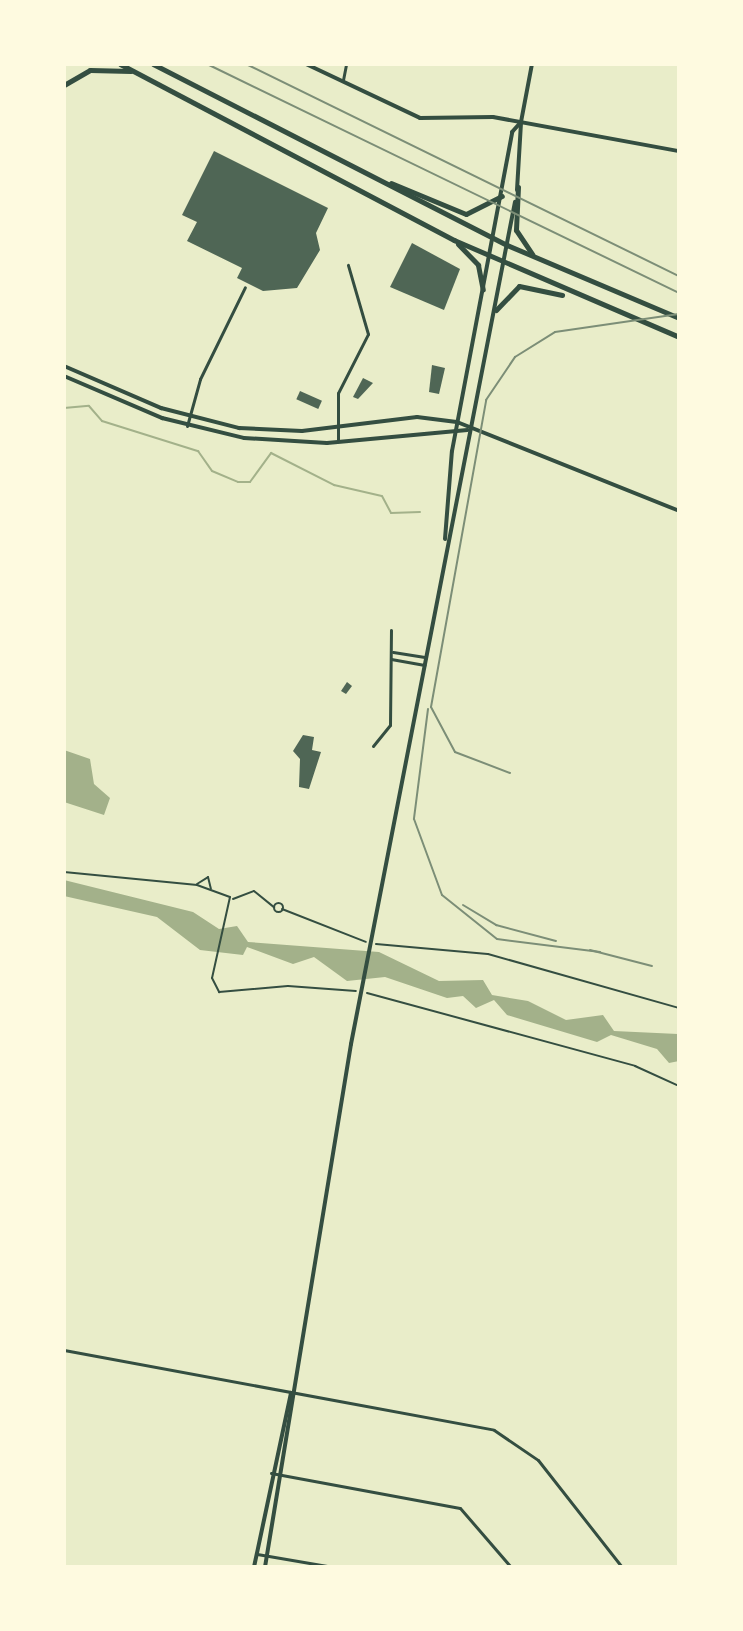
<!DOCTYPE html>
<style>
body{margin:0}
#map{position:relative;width:743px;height:1631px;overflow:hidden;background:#e9edc9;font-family:"Nunito Sans",sans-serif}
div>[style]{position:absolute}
.water>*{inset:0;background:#a3b18a}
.stream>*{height:2px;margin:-1px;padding:0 1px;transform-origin:1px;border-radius:1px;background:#a3b18a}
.building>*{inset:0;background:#4f6655;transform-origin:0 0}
.path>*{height:2px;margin:-1px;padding:0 1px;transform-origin:1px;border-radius:1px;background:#344e41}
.path>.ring{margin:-1px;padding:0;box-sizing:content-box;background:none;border:2px solid #344e41;border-radius:50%}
.minor>*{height:3px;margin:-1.5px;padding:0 1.5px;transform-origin:1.5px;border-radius:1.5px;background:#344e41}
.tertiary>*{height:4px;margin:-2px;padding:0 2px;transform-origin:2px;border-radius:2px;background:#344e41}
.secondary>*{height:4px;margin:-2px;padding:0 2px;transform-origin:2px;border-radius:2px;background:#344e41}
.trunk>*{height:5px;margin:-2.5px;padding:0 2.5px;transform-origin:2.5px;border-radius:2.5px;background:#344e41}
.tram>*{height:2px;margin:-1px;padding:0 1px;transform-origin:1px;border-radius:1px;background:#7c8e77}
.rail>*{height:2px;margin:-1px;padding:0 1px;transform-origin:1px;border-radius:1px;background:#7c8e77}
span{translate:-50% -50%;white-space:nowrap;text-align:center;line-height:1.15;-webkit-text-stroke:6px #fefae0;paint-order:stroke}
.frame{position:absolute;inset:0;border:66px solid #fefae0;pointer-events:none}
</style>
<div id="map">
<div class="water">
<i style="clip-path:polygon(64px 750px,90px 759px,94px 784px,110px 798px,104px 815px,64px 802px)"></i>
<i style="clip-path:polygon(64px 880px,193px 912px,219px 929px,237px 926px,248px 942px,379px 952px,439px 981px,483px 980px,492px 995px,528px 1001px,566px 1020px,603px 1015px,614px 1031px,678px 1034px,679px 1061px,669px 1063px,657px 1049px,611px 1035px,597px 1042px,507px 1015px,494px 1000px,476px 1008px,463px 996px,447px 998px,385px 977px,347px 981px,314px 957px,293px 964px,247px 947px,243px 955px,200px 950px,157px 917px,64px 896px)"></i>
</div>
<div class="stream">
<i style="left:64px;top:408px;width:25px;rotate:-5deg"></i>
<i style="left:89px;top:406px;width:20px;rotate:49deg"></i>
<i style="left:102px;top:421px;width:101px;rotate:17.4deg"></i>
<i style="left:198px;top:451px;width:24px;rotate:55deg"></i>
<i style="left:212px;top:471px;width:28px;rotate:23deg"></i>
<i style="left:238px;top:482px;width:12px"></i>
<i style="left:250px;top:482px;width:36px;rotate:-54deg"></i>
<i style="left:271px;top:453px;width:71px;rotate:26.9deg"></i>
<i style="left:334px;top:485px;width:49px;rotate:12.9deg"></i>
<i style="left:382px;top:496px;width:19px;rotate:62deg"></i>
<i style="left:391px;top:513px;width:29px;rotate:-2deg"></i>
</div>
<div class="building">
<i style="clip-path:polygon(214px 151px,328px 208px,316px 233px,320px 250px,297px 288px,263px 291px,237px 278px,242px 268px,187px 241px,197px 222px,182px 215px)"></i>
<i style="clip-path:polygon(412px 243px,460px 269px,444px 310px,390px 287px)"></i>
<i style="clip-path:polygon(432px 365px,445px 368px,439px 394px,429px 392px)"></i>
<i style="clip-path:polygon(363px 378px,373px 383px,358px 399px,353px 397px)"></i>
<i style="left:300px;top:391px;width:24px;height:9px;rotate:24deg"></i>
<i style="clip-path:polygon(347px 682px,352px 686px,346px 694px,341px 691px)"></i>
<i style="clip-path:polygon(303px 735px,314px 737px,312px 750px,321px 752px,309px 789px,299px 787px,300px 759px,293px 751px)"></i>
</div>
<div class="path">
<i style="left:64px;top:872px;width:134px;rotate:5.6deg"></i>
<i style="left:197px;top:885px;width:35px;rotate:20deg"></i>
<i style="left:230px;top:897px;width:83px;rotate:102.5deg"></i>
<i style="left:212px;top:978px;width:16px;rotate:63deg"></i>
<i style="left:219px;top:992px;width:69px;rotate:-5deg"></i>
<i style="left:288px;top:986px;width:68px;rotate:4.2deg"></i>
<i style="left:197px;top:884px;width:13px;rotate:-32deg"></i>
<i style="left:208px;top:877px;width:12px;rotate:76deg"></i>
<i style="left:233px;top:899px;width:22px;rotate:-21deg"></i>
<i style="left:254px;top:891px;width:26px;rotate:39deg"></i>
<i class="ring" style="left:273.5px;top:902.5px;width:7px;height:7px"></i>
<i style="left:282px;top:909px;width:90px;rotate:21.4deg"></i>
<i style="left:376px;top:944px;width:112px;rotate:5.1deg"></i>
<i style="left:488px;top:954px;width:198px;rotate:15.8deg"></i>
<i style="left:367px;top:993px;width:278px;rotate:15.2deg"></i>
<i style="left:635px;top:1066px;width:48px;rotate:24.4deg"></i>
</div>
<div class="minor">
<i style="left:343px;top:80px;width:16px;rotate:-79deg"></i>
<i style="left:187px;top:426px;width:49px;rotate:-74.5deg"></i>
<i style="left:200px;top:379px;width:102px;rotate:-63.9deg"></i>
<i style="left:338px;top:441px;width:48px;rotate:-90deg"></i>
<i style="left:338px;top:393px;width:66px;rotate:-63deg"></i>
<i style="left:368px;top:334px;width:72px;rotate:-106.2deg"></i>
<i style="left:393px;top:652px;width:32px;rotate:9deg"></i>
<i style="left:391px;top:659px;width:34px;rotate:10deg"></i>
<i style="left:373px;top:746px;width:27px;rotate:-51deg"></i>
<i style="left:390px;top:725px;width:95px;rotate:-89.4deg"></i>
<i style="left:64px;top:1350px;width:437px;rotate:10.5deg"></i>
<i style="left:494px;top:1430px;width:53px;rotate:34.3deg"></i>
<i style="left:538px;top:1460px;width:136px;rotate:51.9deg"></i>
<i style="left:271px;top:1473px;width:192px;rotate:10.5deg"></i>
<i style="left:460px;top:1508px;width:78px;rotate:49.2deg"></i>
<i style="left:257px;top:1554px;width:77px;rotate:9.7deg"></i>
</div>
<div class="tertiary">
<i style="left:306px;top:64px;width:126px;rotate:25.3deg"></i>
<i style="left:420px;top:118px;width:73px;rotate:-0.8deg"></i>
<i style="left:493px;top:117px;width:189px;rotate:10.4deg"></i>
<i style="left:64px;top:366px;width:106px;rotate:23.4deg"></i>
<i style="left:161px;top:408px;width:81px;rotate:14.4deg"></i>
<i style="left:239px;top:428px;width:63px;rotate:2.7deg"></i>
<i style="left:302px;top:431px;width:116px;rotate:-6.9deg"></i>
<i style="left:417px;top:417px;width:40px;rotate:7.1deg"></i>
<i style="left:457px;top:422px;width:239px;rotate:21.8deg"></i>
<i style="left:64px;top:376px;width:107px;rotate:23.2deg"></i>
<i style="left:162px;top:418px;width:84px;rotate:13.7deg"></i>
<i style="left:244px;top:438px;width:83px;rotate:3.4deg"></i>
<i style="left:327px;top:443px;width:141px;rotate:-5.3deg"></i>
</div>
<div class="secondary">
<i style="left:517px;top:190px;width:68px;rotate:-86.6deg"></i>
<i style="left:445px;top:539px;width:88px;rotate:-85.5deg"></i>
<i style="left:452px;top:451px;width:325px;rotate:-79.3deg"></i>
<i style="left:512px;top:132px;width:13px;rotate:-48deg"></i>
<i style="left:521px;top:122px;width:59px;rotate:-79.3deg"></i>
<i style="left:254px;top:1567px;width:178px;rotate:-78deg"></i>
<i style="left:265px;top:1567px;width:530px;rotate:-80.66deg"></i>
<i style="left:351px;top:1044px;width:858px;rotate:-78.98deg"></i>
</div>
<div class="trunk">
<i style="left:120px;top:64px;width:378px;rotate:27.8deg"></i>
<i style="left:454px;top:240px;width:245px;rotate:23.3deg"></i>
<i style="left:153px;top:64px;width:398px;rotate:27.1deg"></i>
<i style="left:507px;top:245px;width:187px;rotate:23deg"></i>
<i style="left:64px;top:85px;width:30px;rotate:-30deg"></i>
<i style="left:90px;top:70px;width:41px;rotate:1.4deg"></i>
<i style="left:391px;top:183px;width:81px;rotate:22.5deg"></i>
<i style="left:466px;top:214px;width:40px;rotate:-26.6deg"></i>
<i style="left:518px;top:187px;width:43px;rotate:92.7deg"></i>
<i style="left:516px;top:230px;width:29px;rotate:56deg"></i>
<i style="left:458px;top:244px;width:29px;rotate:46deg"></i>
<i style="left:478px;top:265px;width:25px;rotate:79deg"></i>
<i style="left:496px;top:310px;width:33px;rotate:-46deg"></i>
<i style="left:519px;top:286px;width:44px;rotate:11.8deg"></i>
</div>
<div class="tram">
<i style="left:246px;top:64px;width:482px;rotate:26.1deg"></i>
</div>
<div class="rail">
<i style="left:207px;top:64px;width:525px;rotate:25.88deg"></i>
<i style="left:428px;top:709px;width:111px;rotate:97.3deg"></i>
<i style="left:414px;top:819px;width:81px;rotate:69.8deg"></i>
<i style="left:442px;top:895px;width:70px;rotate:38.7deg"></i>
<i style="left:497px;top:939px;width:104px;rotate:7.2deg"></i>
<i style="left:510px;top:773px;width:59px;rotate:-159.1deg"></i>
<i style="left:455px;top:752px;width:51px;rotate:-118.1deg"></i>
<i style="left:431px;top:707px;width:312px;rotate:-79.8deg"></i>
<i style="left:486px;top:400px;width:52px;rotate:-56deg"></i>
<i style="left:515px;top:357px;width:47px;rotate:-32deg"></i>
<i style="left:555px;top:332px;width:125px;rotate:-8.3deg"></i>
<i style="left:463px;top:905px;width:39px;rotate:31deg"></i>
<i style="left:496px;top:925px;width:62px;rotate:14.9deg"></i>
<i style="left:590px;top:950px;width:64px;rotate:14.5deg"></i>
</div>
<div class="frame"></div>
</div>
